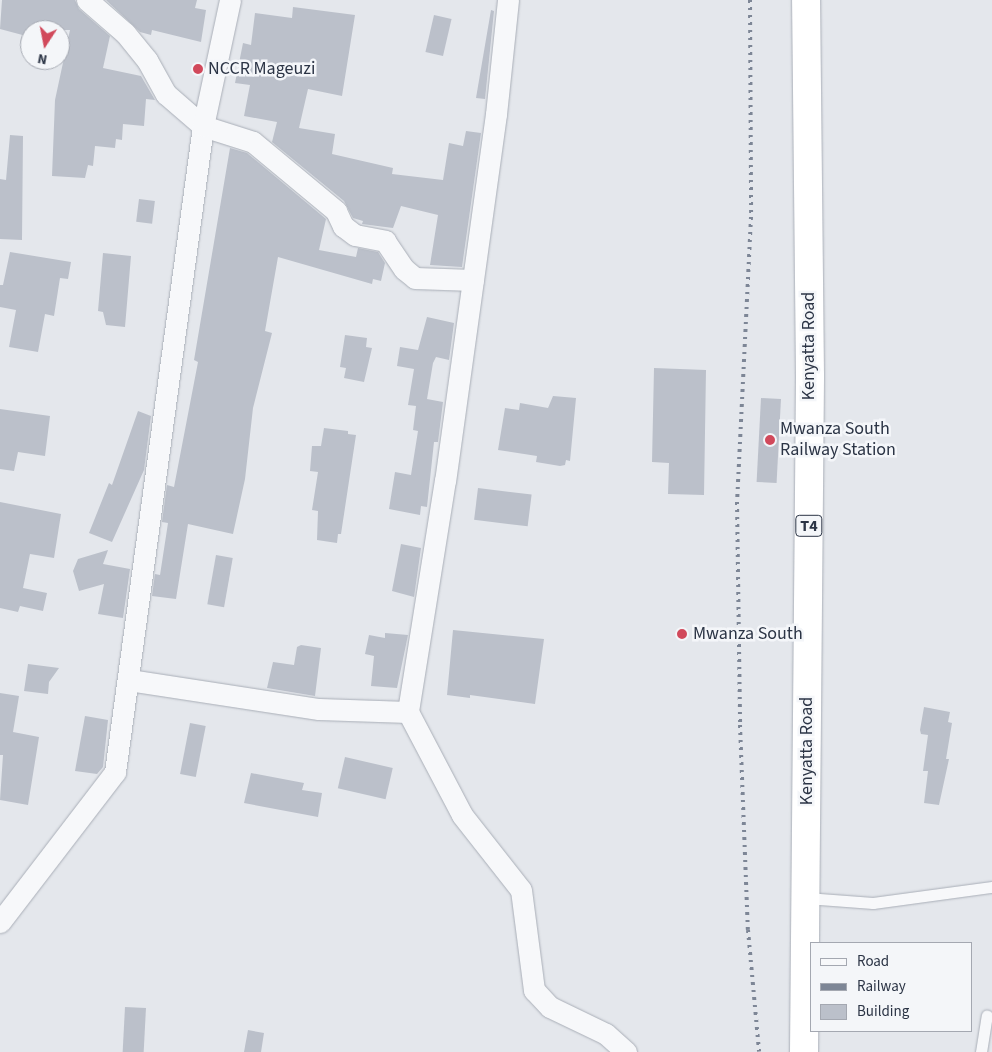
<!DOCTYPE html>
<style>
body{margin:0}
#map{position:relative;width:992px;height:1052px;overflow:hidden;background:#e4e7ec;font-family:"Source Sans 3",sans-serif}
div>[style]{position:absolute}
.building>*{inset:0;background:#bbc0ca;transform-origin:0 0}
.roads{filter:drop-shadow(0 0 1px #a9aeb7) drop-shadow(0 0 1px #a9aeb7)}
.lane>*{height:11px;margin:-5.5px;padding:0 5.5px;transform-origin:5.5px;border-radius:5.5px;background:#f7f8fa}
.street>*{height:21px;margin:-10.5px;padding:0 10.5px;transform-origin:10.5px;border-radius:10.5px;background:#f7f8fa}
.highway>*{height:28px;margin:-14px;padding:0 14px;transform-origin:14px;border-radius:14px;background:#fff}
.rail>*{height:4px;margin-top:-2px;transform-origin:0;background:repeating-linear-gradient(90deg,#7d8696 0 2.5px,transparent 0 7.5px)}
.dots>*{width:14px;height:14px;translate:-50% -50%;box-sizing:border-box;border:2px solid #f4f6f9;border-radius:50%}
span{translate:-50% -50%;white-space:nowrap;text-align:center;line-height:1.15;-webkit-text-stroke:5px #f4f6f9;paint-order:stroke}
.shield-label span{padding:1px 4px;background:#f4f6f9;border:1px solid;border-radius:4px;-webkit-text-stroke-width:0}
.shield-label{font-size:16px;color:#2b3445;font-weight:700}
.poi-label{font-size:18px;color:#2b3445}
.left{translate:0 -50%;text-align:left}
.street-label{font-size:18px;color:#2b3445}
.legend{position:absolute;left:810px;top:942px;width:162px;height:90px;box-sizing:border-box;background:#f4f6f9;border:1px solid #a4a8b1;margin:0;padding:6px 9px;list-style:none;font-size:15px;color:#2b3445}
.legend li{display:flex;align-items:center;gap:10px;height:25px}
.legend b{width:25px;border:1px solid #a4a8b1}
.north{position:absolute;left:20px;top:20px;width:50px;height:50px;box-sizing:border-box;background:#f4f6f9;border:1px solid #a4a8b1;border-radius:50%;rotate:191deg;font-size:14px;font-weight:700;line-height:20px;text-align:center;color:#2b3445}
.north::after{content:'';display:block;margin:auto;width:18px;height:22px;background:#d1495b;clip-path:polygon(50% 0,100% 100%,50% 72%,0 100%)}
</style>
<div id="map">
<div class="building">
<i style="clip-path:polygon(2px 0,75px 0,79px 9px,110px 36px,103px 68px,141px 76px,155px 100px,146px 99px,144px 126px,123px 124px,122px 140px,116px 139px,115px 148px,95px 146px,93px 166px,88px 165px,85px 178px,52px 176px,55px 100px,70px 30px,30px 30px,30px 37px,0 29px)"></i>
<i style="clip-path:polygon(106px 0,197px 0,195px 8px,206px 10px,201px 42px,152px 30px,151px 35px,140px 32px)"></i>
<i style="clip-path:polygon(293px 7px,355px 15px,342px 96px,308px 89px,299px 128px,335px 134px,332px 154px,393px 168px,392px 174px,443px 180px,449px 143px,463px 146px,466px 131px,481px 133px,462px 267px,430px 265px,438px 215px,401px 206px,393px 228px,362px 224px,363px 221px,353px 218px,344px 201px,272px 142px,277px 122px,244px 116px,250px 85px,235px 83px,243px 43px,251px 45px,255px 13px,292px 18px)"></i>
<i style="clip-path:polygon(491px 10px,494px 11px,485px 99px,476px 98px)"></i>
<i style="left:434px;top:15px;width:18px;height:38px;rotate:13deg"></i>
<i style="clip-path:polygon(10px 135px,23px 136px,22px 240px,0 239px,0 179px,6px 180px)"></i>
<i style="clip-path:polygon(230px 148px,247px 153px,326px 219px,319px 250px,356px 257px,358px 248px,378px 252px,385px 263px,381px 281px,373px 279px,372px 284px,278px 257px,265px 331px,272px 333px,253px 408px,245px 479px,233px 534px,188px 524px,176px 599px,152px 596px,155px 574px,160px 575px,168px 523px,162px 522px,167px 485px,174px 487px,198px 362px,194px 360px)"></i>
<i style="left:139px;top:199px;width:16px;height:23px;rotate:7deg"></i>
<i style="clip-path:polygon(10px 252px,71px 262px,68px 279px,60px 278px,54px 316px,45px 314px,38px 352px,9px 347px,16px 310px,0 307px,0 285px,3px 285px)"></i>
<i style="clip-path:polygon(103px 253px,131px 256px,125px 327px,106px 325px,103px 312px,98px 311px)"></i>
<i style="clip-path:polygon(427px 317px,454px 323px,449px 360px,436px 357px,433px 363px,427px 399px,443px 402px,438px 442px,434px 442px,427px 507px,421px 506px,420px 515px,389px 509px,395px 472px,411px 475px,418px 431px,413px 430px,416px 406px,408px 405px,414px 369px,397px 366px,400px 347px,418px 350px)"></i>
<i style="clip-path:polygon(345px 335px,367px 338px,366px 347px,372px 348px,364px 382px,344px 378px,346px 368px,340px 367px)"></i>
<i style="clip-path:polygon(654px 368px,706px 370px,704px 495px,668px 494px,669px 463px,652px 462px)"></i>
<i style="clip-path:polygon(553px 396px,576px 398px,570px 461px,566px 460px,565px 465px,560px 466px,536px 462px,537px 456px,498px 450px,505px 408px,519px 410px,520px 403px,548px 408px)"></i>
<i style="left:761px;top:398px;width:20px;height:84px;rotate:3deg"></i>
<i style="clip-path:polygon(0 409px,50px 416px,45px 456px,18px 452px,14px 471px,0 469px)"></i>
<i style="clip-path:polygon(138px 411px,151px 416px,144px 470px,112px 542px,89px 533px,109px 483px,112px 485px)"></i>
<i style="clip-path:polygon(324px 428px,348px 431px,348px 434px,356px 435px,341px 534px,338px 534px,337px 543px,317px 540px,318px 511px,312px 510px,318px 472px,310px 471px,312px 446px,321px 446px)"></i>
<i style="left:478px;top:488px;width:54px;height:32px;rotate:7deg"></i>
<i style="clip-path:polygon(0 502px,61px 514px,54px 558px,30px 554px,23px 588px,47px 593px,43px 611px,20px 606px,18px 612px,0 608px)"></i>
<i style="clip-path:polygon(401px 544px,421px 548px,414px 597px,392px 591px)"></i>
<i style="clip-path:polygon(108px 550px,103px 564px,130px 569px,123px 618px,98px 614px,104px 584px,79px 591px,73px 571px,78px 559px)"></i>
<i style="left:216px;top:555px;width:17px;height:50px;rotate:10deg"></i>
<i style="clip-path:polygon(453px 630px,544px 639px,535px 704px,470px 695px,470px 698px,447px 695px)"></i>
<i style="clip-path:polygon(385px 633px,408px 635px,397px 688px,371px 686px,374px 656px,365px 654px,369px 635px,385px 638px)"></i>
<i style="clip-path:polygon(301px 645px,321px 648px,315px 696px,267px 688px,273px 662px,294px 665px,297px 647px)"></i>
<i style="clip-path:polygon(28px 664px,59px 668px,49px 682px,48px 694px,24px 691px)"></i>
<i style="clip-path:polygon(0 693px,19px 696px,13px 732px,39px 737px,28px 805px,0 800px,3px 755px,0 755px)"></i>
<i style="clip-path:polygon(924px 707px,950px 712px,948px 722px,952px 723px,946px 759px,949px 759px,939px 805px,924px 803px,928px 771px,923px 771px,928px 735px,921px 734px,920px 730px)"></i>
<i style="clip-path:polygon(85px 716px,108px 720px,103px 767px,97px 774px,75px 771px)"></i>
<i style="left:190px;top:723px;width:16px;height:52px;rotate:11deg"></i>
<i style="left:345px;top:757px;width:49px;height:32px;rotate:13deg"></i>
<i style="clip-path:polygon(251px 773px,304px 783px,302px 790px,322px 793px,318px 817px,244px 803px)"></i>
<i style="left:125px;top:1007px;width:21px;height:45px;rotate:3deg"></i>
<i style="clip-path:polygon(248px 1030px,264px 1033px,261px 1052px,244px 1052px)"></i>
</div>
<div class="roads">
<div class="lane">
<i style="left:806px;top:898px;width:67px;rotate:4.3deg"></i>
<i style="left:873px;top:903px;width:120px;rotate:-7.7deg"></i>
<i style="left:981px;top:1052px;width:37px;rotate:-81deg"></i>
</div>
<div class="street">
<i style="left:87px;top:0;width:50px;rotate:41deg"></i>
<i style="left:125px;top:33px;width:35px;rotate:51deg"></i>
<i style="left:147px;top:60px;width:39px;rotate:61deg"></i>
<i style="left:166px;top:94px;width:49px;rotate:40.9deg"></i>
<i style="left:203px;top:126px;width:52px;rotate:17.7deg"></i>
<i style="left:253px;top:142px;width:108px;rotate:39.7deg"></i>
<i style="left:336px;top:211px;width:17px;rotate:65deg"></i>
<i style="left:343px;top:226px;width:15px;rotate:37deg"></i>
<i style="left:355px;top:235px;width:31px;rotate:11deg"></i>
<i style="left:385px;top:241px;width:34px;rotate:56deg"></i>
<i style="left:404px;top:269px;width:14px;rotate:39deg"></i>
<i style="left:415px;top:278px;width:58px;rotate:2deg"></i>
<i style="left:508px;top:0;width:115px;rotate:96deg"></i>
<i style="left:496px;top:114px;width:370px;rotate:97.9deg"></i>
<i style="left:445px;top:480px;width:235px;rotate:99.1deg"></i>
<i style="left:408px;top:712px;width:116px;rotate:62.3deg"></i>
<i style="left:462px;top:815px;width:95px;rotate:51.8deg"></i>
<i style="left:521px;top:890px;width:101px;rotate:82.6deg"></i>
<i style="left:534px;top:990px;width:23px;rotate:47deg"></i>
<i style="left:550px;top:1007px;width:62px;rotate:25.7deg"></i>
<i style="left:606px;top:1034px;width:27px;rotate:42deg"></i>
<i style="left:129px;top:680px;width:192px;rotate:8.7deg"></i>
<i style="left:319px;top:709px;width:89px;rotate:1.9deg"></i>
<i style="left:0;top:922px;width:189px;rotate:-52.5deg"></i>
<i style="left:115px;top:772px;width:652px;rotate:-82.24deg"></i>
<i style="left:203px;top:126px;width:129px;rotate:-77.9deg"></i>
</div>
<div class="highway">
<i style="left:804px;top:1052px;width:676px;rotate:-89.49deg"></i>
<i style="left:810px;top:376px;width:376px;rotate:-90.6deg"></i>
</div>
</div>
<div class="rail">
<i style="left:750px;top:0;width:217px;rotate:89.7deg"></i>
<i style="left:751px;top:217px;width:285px;rotate:92.8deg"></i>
<i style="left:737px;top:502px;width:223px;rotate:89.2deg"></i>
<i style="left:740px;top:725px;width:205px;rotate:87.8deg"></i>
<i style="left:748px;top:930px;width:122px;rotate:84.8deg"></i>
</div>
<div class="dots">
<i style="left:198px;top:69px;background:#d1495b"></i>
<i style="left:770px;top:440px;background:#d1495b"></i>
<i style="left:682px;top:634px;background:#d1495b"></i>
</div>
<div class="shield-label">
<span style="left:809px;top:526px">T4</span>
</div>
<div class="poi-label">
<span class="left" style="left:208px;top:69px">NCCR Mageuzi</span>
<span class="left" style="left:780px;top:440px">Mwanza South<br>Railway Station</span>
<span class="left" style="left:693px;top:634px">Mwanza South</span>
</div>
<div class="street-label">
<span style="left:809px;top:346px;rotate:-90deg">Kenyatta Road</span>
<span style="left:807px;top:751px;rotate:-90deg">Kenyatta Road</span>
</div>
<ul class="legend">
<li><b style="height:6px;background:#f7f8fa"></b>Road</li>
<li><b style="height:6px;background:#7d8696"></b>Railway</li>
<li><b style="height:14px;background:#bbc0ca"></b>Building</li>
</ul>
<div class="north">N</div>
</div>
